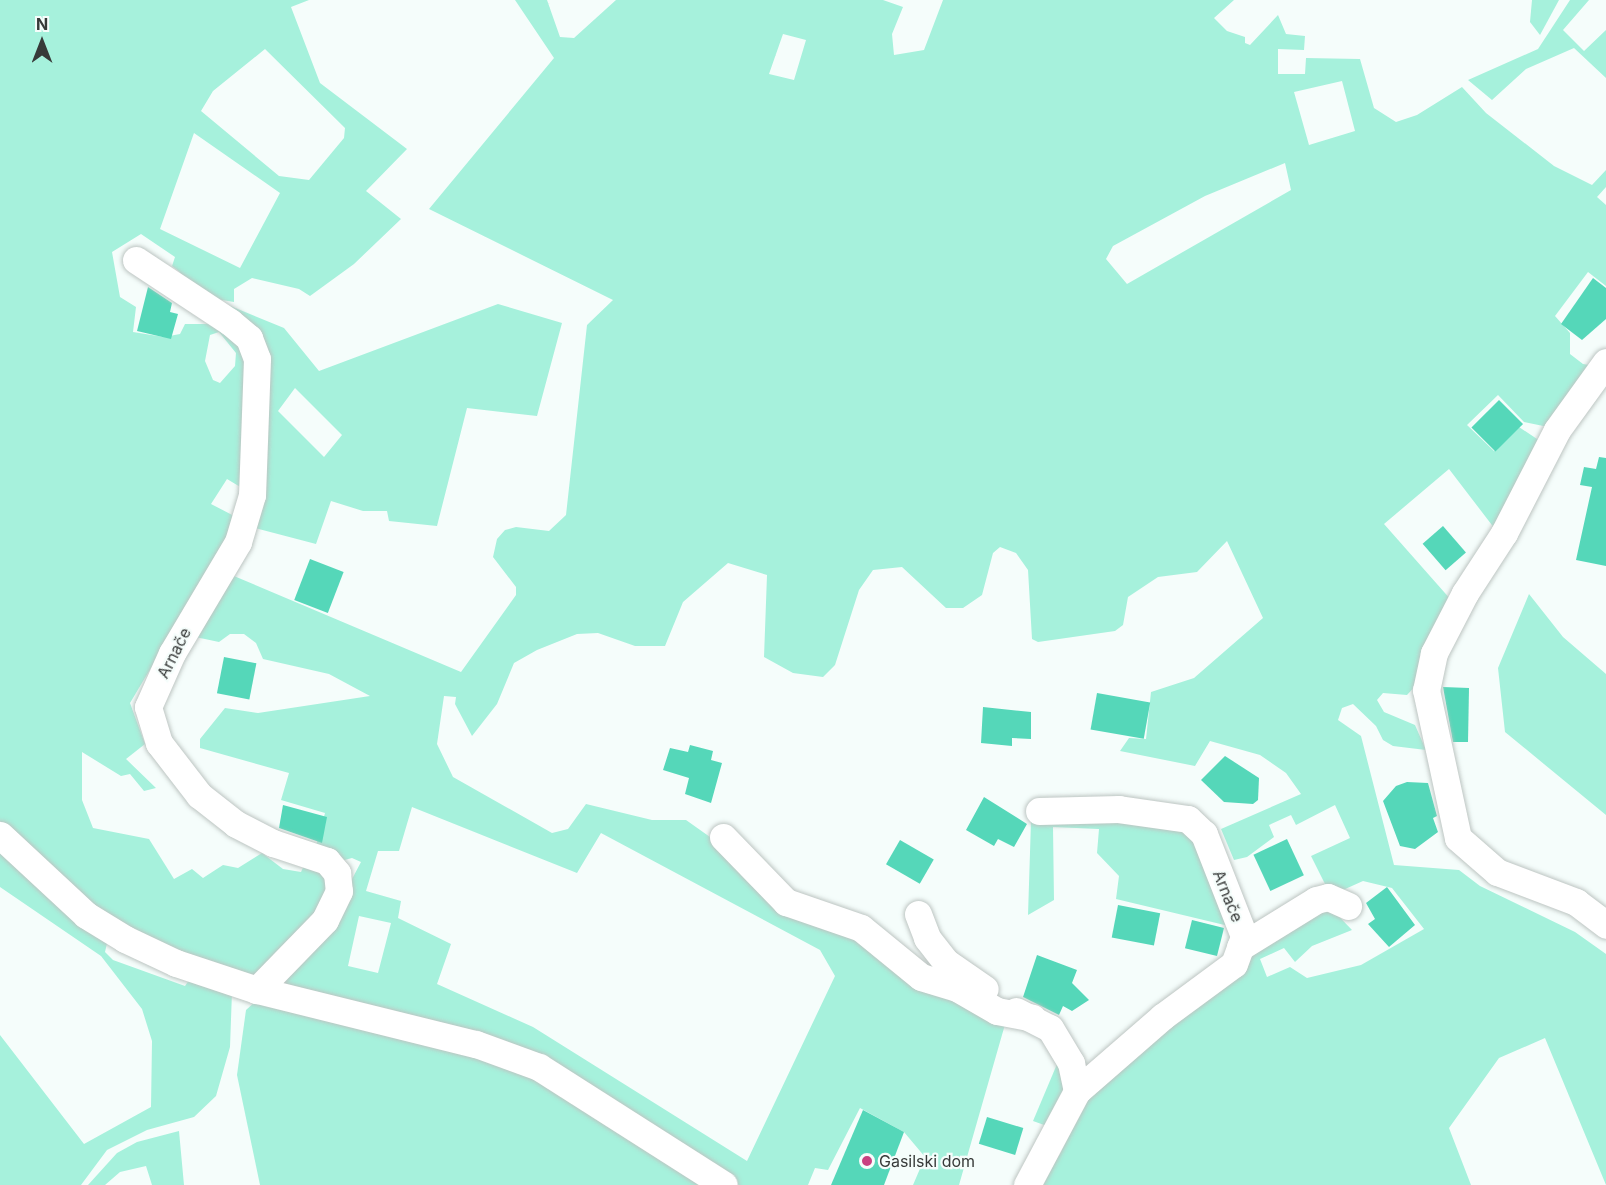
<!DOCTYPE html>
<meta charset="utf-8">
<style>
body{margin:0}
#map{position:relative;width:1606px;height:1185px;overflow:hidden;background:#f5fdfb;font-family:Inter,sans-serif}
div>[style]{position:absolute}
.green>*{inset:0;background:#a6f1dc}
.building>*{inset:0;background:#55d7b9;transform-origin:0 0}
.roads{filter:drop-shadow(0 0 2px #bdc5c2) drop-shadow(0 0 2px #bdc5c2)}
.minor>*{height:27px;margin:-13.5px;padding:0 13.5px;transform-origin:13.5px;border-radius:13.5px;background:#fff}
.dots>*{width:16px;height:16px;translate:-50% -50%;box-sizing:border-box;border:3px solid #f5fdfb;border-radius:50%}
span{translate:-50% -50%;white-space:nowrap;text-align:center;line-height:1.15;-webkit-text-stroke:4.5px #f5fdfb;paint-order:stroke}
.street-label{font-size:16px;color:#373a39}
.poi-label{font-size:16px;color:#373a39}
.left{translate:0 -50%;text-align:left}
.north{position:absolute;left:12px;top:12px;width:60px;height:60px;-webkit-text-stroke:4px #f5fdfb;paint-order:stroke;rotate:0deg;font-size:16px;font-weight:700;line-height:24px;text-align:center;color:#373a39}
.north::after{content:'';display:block;margin:auto;width:21px;height:27px;background:#373a39;clip-path:polygon(50% 0,100% 100%,50% 72%,0 100%)}
</style>
<div id="map">
<div class="green">
<i style="clip-path:polygon(evenodd,0 0,309px 0,291px 7px,320px 83px,407px 149px,366px 191px,401px 219px,354px 264px,310px 296px,299px 289px,252px 278px,234px 289px,234px 302px,204px 297px,175px 279px,180px 272px,172px 266px,175px 257px,141px 234px,112px 252px,120px 297px,136px 307px,133px 332px,164px 337px,180px 334px,185px 324px,219px 324px,248px 349px,247px 491px,227px 479px,211px 504px,240px 519px,130px 703px,145px 744px,126px 759px,156px 788px,144px 791px,130px 774px,121px 776px,82px 752px,82px 800px,93px 828px,149px 839px,174px 879px,192px 869px,203px 878px,223px 865px,238px 868px,262px 853px,283px 869px,301px 872px,306px 861px,316px 863px,332px 894px,261px 982px,173px 952px,87px 905px,0 821px,0 0,265px 49px,345px 128px,344px 138px,309px 180px,279px 176px,201px 111px,213px 91px,265px 49px,0 0,194px 133px,280px 193px,240px 268px,160px 229px,194px 133px,0 0,219px 332px,236px 353px,235px 366px,220px 383px,213px 380px,205px 361px,210px 335px,219px 332px)"></i>
<i style="clip-path:polygon(evenodd,515px 0,547px 0,560px 37px,574px 38px,616px 0,883px 0,903px 7px,892px 34px,894px 55px,924px 50px,943px 0,1234px 0,1214px 18px,1227px 31px,1245px 37px,1245px 43px,1250px 45px,1278px 15px,1286px 34px,1305px 36px,1304px 50px,1278px 49px,1278px 74px,1305px 74px,1306px 58px,1360px 59px,1374px 108px,1396px 122px,1417px 115px,1462px 87px,1486px 113px,1554px 166px,1592px 185px,1606px 170px,1606px 187px,1597px 197px,1606px 205px,1606px 286px,1588px 272px,1555px 316px,1570px 333px,1570px 354px,1583px 364px,1595px 366px,1553px 428px,1524px 422px,1498px 395px,1467px 425px,1494px 451px,1519px 427px,1540px 441px,1498px 533px,1449px 469px,1384px 524px,1452px 601px,1419px 682px,1407px 695px,1383px 693px,1377px 700px,1384px 712px,1415px 725px,1426px 750px,1393px 746px,1383px 740px,1376px 726px,1353px 704px,1342px 708px,1338px 720px,1361px 736px,1394px 865px,1459px 870px,1480px 886px,1575px 932px,1606px 954px,1606px 1185px,1545px 1038px,1499px 1058px,1449px 1128px,1471px 1185px,1041px 1185px,1061px 1152px,1076px 1100px,1253px 951px,1325px 902px,1352px 930px,1312px 946px,1295px 962px,1284px 948px,1260px 959px,1267px 977px,1290px 967px,1307px 978px,1361px 965px,1424px 929px,1392px 888px,1363px 881px,1343px 890px,1328px 890px,1311px 856px,1350px 838px,1335px 805px,1296px 825px,1291px 815px,1269px 825px,1274px 837px,1247px 857px,1234px 860px,1221px 829px,1301px 794px,1286px 773px,1260px 755px,1210px 741px,1195px 766px,1120px 751px,1129px 738px,1146px 739px,1151px 692px,1194px 678px,1263px 618px,1227px 541px,1197px 572px,1158px 577px,1128px 597px,1123px 625px,1115px 631px,1038px 642px,1032px 639px,1028px 570px,1016px 553px,1000px 547px,993px 553px,982px 595px,963px 608px,946px 608px,902px 567px,873px 570px,859px 590px,835px 665px,823px 677px,793px 673px,764px 657px,767px 575px,728px 563px,683px 602px,665px 646px,635px 646px,598px 633px,577px 634px,537px 650px,514px 663px,497px 704px,472px 736px,455px 704px,456px 697px,444px 696px,437px 744px,453px 777px,552px 833px,568px 829px,586px 804px,652px 820px,686px 820px,830px 922px,1006px 1021px,959px 1185px,913px 1185px,925px 1157px,904px 1132px,860px 1108px,828px 1170px,815px 1168px,808px 1185px,738px 1185px,602px 1097px,282px 984px,344px 875px,352px 879px,361px 862px,352px 858px,337px 862px,315px 849px,325px 813px,281px 800px,289px 773px,200px 748px,200px 739px,225px 708px,258px 713px,370px 696px,329px 674px,263px 659px,256px 643px,244px 634px,230px 634px,219px 642px,186px 635px,222px 571px,461px 672px,516px 595px,516px 587px,493px 557px,497px 539px,505px 530px,516px 527px,549px 531px,566px 515px,587px 325px,613px 300px,429px 209px,554px 58px,515px 0,783px 34px,806px 40px,794px 80px,769px 74px,783px 34px,515px 0,1342px 81px,1355px 131px,1309px 145px,1294px 92px,1342px 81px,515px 0,1285px 163px,1291px 190px,1127px 284px,1106px 259px,1113px 246px,1205px 196px,1285px 163px,515px 0,412px 807px,577px 873px,601px 833px,820px 950px,835px 976px,747px 1161px,533px 1027px,437px 984px,451px 944px,398px 918px,401px 901px,366px 891px,378px 851px,399px 851px,412px 807px,515px 0,359px 916px,391px 923px,378px 973px,348px 966px,359px 916px)"></i>
<i style="clip-path:polygon(1532px 0,1559px 0,1540px 35px,1530px 22px)"></i>
<i style="clip-path:polygon(1570px 0,1589px 0,1563px 30px,1584px 51px,1606px 30px,1606px 78px,1574px 48px,1526px 69px,1492px 100px,1468px 80px,1538px 49px)"></i>
<i style="clip-path:polygon(evenodd,498px 304px,562px 323px,537px 416px,467px 408px,437px 526px,389px 521px,387px 511px,363px 511px,331px 501px,316px 544px,251px 527px,261px 398px,228px 305px,284px 328px,319px 371px,498px 304px,295px 388px,342px 435px,324px 457px,278px 411px,295px 388px)"></i>
<i style="clip-path:polygon(1529px 594px,1563px 637px,1606px 674px,1606px 815px,1505px 732px,1498px 668px)"></i>
<i style="clip-path:polygon(1084px 816px,1185px 825px,1233px 927px,1116px 899px,1119px 876px,1097px 853px,1099px 829px,1053px 827px,1054px 900px,1028px 915px,1031px 821px)"></i>
<i style="clip-path:polygon(0 849px,108px 939px,105px 952px,113px 960px,185px 986px,192px 976px,232px 992px,230px 1047px,216px 1096px,194px 1117px,147px 1130px,107px 1150px,81px 1185px,0 1185px,0 1035px,84px 1144px,151px 1107px,152px 1041px,142px 1009px,101px 956px,0 887px)"></i>
<i style="clip-path:polygon(257px 1000px,522px 1070px,705px 1185px,260px 1185px,237px 1075px,246px 1010px)"></i>
<i style="clip-path:polygon(1060px 1057px,1068px 1090px,1047px 1126px,1033px 1121px)"></i>
<i style="clip-path:polygon(179px 1131px,184px 1185px,152px 1185px,146px 1166px,120px 1172px,105px 1185px,88px 1185px,117px 1153px,137px 1142px)"></i>
</div>
<div class="building">
<i style="clip-path:polygon(1593px 278px,1606px 288px,1606px 319px,1582px 340px,1561px 324px)"></i>
<i style="clip-path:polygon(148px 287px,172px 303px,170px 312px,178px 314px,171px 339px,137px 331px)"></i>
<i style="left:1499px;top:400px;width:34px;height:39px;rotate:45deg"></i>
<i style="clip-path:polygon(1599px 457px,1606px 458px,1606px 566px,1576px 560px,1592px 487px,1580px 485px,1584px 467px,1596px 469px)"></i>
<i style="left:1443px;top:526px;width:35px;height:27px;rotate:49deg"></i>
<i style="left:310px;top:559px;width:36px;height:44px;rotate:21deg"></i>
<i style="left:224px;top:657px;width:33px;height:37px;rotate:11deg"></i>
<i style="clip-path:polygon(1443px 687px,1469px 688px,1468px 742px,1453px 742px)"></i>
<i style="left:1097px;top:693px;width:54px;height:37px;rotate:10deg"></i>
<i style="clip-path:polygon(983px 707px,1031px 712px,1031px 739px,1012px 738px,1012px 746px,981px 743px)"></i>
<i style="clip-path:polygon(690px 745px,713px 751px,711px 760px,722px 763px,711px 803px,685px 794px,689px 778px,663px 770px,670px 748px,688px 752px)"></i>
<i style="clip-path:polygon(1225px 756px,1259px 778px,1258px 800px,1253px 804px,1224px 802px,1201px 780px)"></i>
<i style="clip-path:polygon(1407px 782px,1428px 783px,1437px 816px,1433px 818px,1438px 832px,1415px 849px,1400px 846px,1383px 801px,1396px 786px)"></i>
<i style="clip-path:polygon(984px 797px,1027px 824px,1014px 847px,998px 839px,994px 846px,966px 830px)"></i>
<i style="clip-path:polygon(283px 805px,327px 817px,322px 843px,279px 828px)"></i>
<i style="left:1287px;top:839px;width:40px;height:37px;rotate:65deg"></i>
<i style="left:900px;top:840px;width:39px;height:28px;rotate:30deg"></i>
<i style="clip-path:polygon(1387px 887px,1415px 925px,1389px 947px,1368px 924px,1375px 919px,1366px 903px)"></i>
<i style="left:1118px;top:905px;width:43px;height:33px;rotate:11deg"></i>
<i style="left:1192px;top:920px;width:33px;height:29px;rotate:14deg"></i>
<i style="clip-path:polygon(1037px 955px,1077px 970px,1072px 983px,1089px 1000px,1072px 1011px,1063px 1006px,1059px 1015px,1023px 997px)"></i>
<i style="clip-path:polygon(863px 1110px,904px 1132px,884px 1185px,831px 1185px)"></i>
<i style="left:987px;top:1117px;width:38px;height:28px;rotate:17deg"></i>
</div>
<div class="roads">
<div class="minor">
<i style="left:136px;top:260px;width:113px;rotate:33.4deg"></i>
<i style="left:230px;top:322px;width:25px;rotate:40deg"></i>
<i style="left:249px;top:338px;width:22px;rotate:69deg"></i>
<i style="left:257px;top:359px;width:136px;rotate:92.1deg"></i>
<i style="left:252px;top:495px;width:49px;rotate:106.6deg"></i>
<i style="left:238px;top:542px;width:129px;rotate:120.7deg"></i>
<i style="left:172px;top:653px;width:59px;rotate:114deg"></i>
<i style="left:148px;top:707px;width:38px;rotate:73deg"></i>
<i style="left:159px;top:743px;width:66px;rotate:52.4deg"></i>
<i style="left:199px;top:795px;width:47px;rotate:38.1deg"></i>
<i style="left:236px;top:824px;width:42px;rotate:27.2deg"></i>
<i style="left:273px;top:843px;width:57px;rotate:18.4deg"></i>
<i style="left:327px;top:861px;width:16px;rotate:50deg"></i>
<i style="left:337px;top:873px;width:18px;rotate:84deg"></i>
<i style="left:339px;top:891px;width:32px;rotate:116deg"></i>
<i style="left:325px;top:920px;width:98px;rotate:134.2deg"></i>
<i style="left:1606px;top:362px;width:84px;rotate:125.8deg"></i>
<i style="left:1557px;top:430px;width:116px;rotate:117.2deg"></i>
<i style="left:1504px;top:533px;width:72px;rotate:123deg"></i>
<i style="left:1465px;top:593px;width:68px;rotate:117.3deg"></i>
<i style="left:1434px;top:653px;width:38px;rotate:102deg"></i>
<i style="left:1426px;top:690px;width:151px;rotate:77.8deg"></i>
<i style="left:1458px;top:838px;width:52px;rotate:41.1deg"></i>
<i style="left:1497px;top:872px;width:85px;rotate:20.8deg"></i>
<i style="left:1576px;top:902px;width:38px;rotate:37deg"></i>
<i style="left:0;top:835px;width:117px;rotate:42.9deg"></i>
<i style="left:86px;top:915px;width:46px;rotate:31.6deg"></i>
<i style="left:125px;top:939px;width:56px;rotate:25.2deg"></i>
<i style="left:176px;top:963px;width:85px;rotate:18.4deg"></i>
<i style="left:257px;top:990px;width:226px;rotate:13.9deg"></i>
<i style="left:476px;top:1044px;width:67px;rotate:20.1deg"></i>
<i style="left:539px;top:1067px;width:219px;rotate:32.5deg"></i>
<i style="left:723px;top:837px;width:91px;rotate:45.9deg"></i>
<i style="left:786px;top:902px;width:79px;rotate:19.1deg"></i>
<i style="left:861px;top:928px;width:77px;rotate:39.2deg"></i>
<i style="left:921px;top:977px;width:38px;rotate:17deg"></i>
<i style="left:957px;top:988px;width:46px;rotate:29.9deg"></i>
<i style="left:997px;top:1011px;width:36px;rotate:11deg"></i>
<i style="left:918px;top:914px;width:26px;rotate:69deg"></i>
<i style="left:927px;top:938px;width:31px;rotate:52deg"></i>
<i style="left:946px;top:962px;width:47px;rotate:34.7deg"></i>
<i style="left:1240px;top:947px;width:89px;rotate:-31.7deg"></i>
<i style="left:1316px;top:900px;width:12px;rotate:-14deg"></i>
<i style="left:1328px;top:897px;width:22px;rotate:24deg"></i>
<i style="left:1016px;top:1011px;width:38px;rotate:27deg"></i>
<i style="left:1050px;top:1028px;width:41px;rotate:59deg"></i>
<i style="left:1071px;top:1063px;width:29px;rotate:78deg"></i>
<i style="left:1027px;top:1185px;width:106px;rotate:-62deg"></i>
<i style="left:1077px;top:1091px;width:113px;rotate:-41deg"></i>
<i style="left:1162px;top:1017px;width:89px;rotate:-36.4deg"></i>
<i style="left:1234px;top:964px;width:30px;rotate:-70deg"></i>
<i style="left:1244px;top:936px;width:110px;rotate:-111.4deg"></i>
<i style="left:1204px;top:834px;width:22px;rotate:-137deg"></i>
<i style="left:1188px;top:819px;width:70px;rotate:-171.8deg"></i>
<i style="left:1119px;top:809px;width:80px;rotate:178.6deg"></i>
</div>
</div>
<div class="dots">
<i style="left:867px;top:1161px;background:#c84181"></i>
</div>
<div class="street-label">
<span style="left:174px;top:653px;rotate:-63deg">Arnače</span>
<span style="left:1228px;top:896px;rotate:68deg">Arnače</span>
</div>
<div class="poi-label">
<span class="left" style="left:879px;top:1161px">Gasilski dom</span>
</div>
<div class="north">N</div>
</div>
